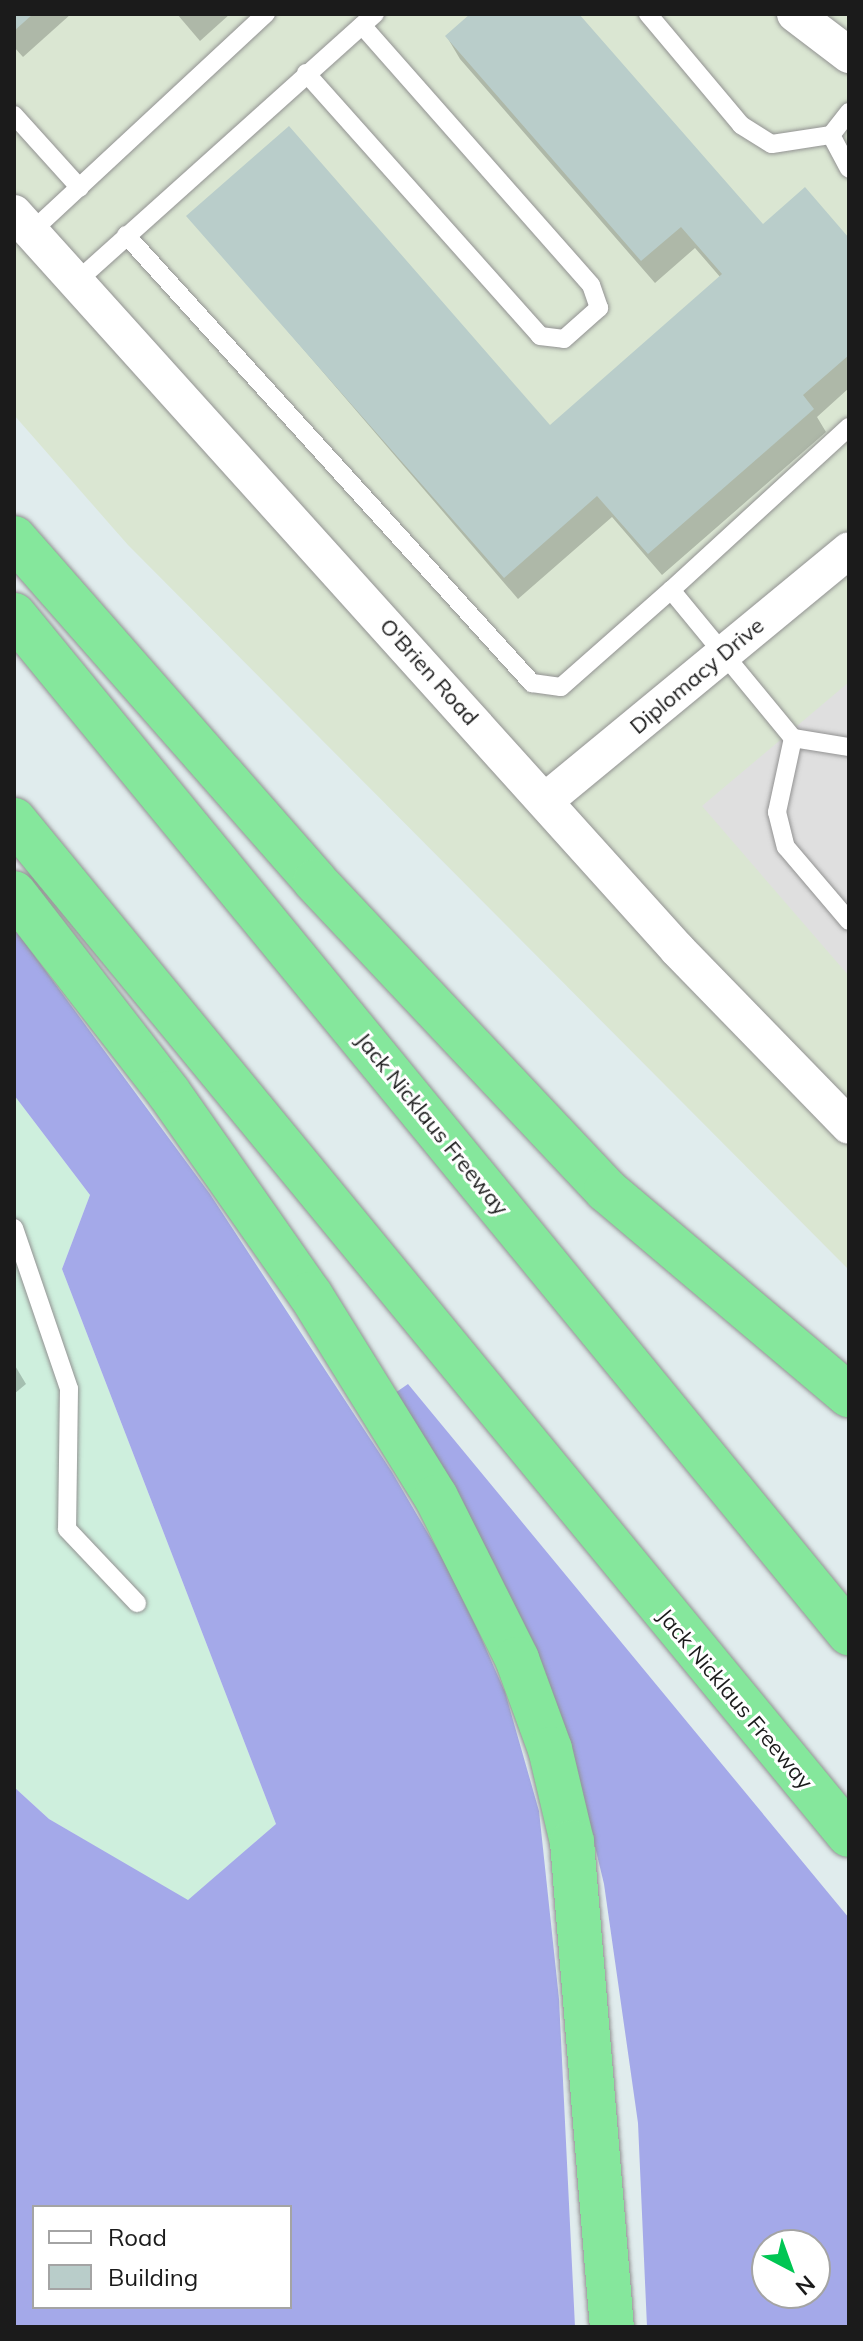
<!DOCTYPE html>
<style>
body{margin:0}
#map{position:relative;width:863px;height:2341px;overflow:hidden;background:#e0eced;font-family:Mulish,sans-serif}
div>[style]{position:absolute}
.commercial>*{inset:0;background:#ceefdd}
.industrial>*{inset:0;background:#dae6d2}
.grass>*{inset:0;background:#a4a9e9}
.parking>*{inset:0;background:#dfdfdf}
.shadow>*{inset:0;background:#0003}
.building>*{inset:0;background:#b9cdca}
.roads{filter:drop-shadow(0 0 2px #929292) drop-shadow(0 0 2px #929292)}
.lane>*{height:18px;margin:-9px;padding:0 9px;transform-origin:9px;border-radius:9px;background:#fff}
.street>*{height:36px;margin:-18px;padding:0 18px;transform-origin:18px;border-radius:18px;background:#fff}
.highway>*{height:44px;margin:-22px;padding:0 22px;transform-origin:22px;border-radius:22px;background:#85e79c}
span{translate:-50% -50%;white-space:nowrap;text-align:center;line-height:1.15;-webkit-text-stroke:6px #fff;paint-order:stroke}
.street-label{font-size:22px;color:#1b1b1b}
.frame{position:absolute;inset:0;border:16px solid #1b1b1b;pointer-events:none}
.legend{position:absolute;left:32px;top:2205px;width:260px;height:104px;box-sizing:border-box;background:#fff;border:2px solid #a4a4a4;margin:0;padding:10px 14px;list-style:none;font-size:24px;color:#1b1b1b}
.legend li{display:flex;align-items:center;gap:16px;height:40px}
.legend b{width:40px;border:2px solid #a4a4a4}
.north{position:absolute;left:751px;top:2229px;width:80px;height:80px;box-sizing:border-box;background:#fff;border:2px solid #a4a4a4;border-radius:50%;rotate:139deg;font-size:22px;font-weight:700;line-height:32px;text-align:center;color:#1b1b1b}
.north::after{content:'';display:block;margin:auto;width:28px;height:36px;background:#00c653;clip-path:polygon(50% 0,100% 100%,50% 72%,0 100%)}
</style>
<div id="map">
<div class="commercial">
<i style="clip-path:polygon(14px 1095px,90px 1195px,62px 1269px,276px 1824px,188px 1901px,49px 1819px,14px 1787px)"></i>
</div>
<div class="industrial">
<i style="clip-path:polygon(14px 14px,849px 14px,849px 1270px,128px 545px,14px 415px)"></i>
</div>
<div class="grass">
<i style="clip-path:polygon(evenodd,14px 928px,210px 1194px,392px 1472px,457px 1583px,505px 1692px,539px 1811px,559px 1999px,575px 2327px,14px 2327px,14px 1787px,49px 1819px,188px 1900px,276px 1824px,62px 1269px,90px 1195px,14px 1095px,14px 928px,34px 2207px,290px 2207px,290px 2307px,34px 2307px,34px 2207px)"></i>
<i style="clip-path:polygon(evenodd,408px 1384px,849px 1918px,849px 2327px,647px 2327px,638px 2123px,604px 1884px,574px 1759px,495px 1565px,395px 1393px,408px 1384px,767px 2245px,815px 2245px,815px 2293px,767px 2293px,767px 2245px)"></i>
</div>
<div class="parking">
<i style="clip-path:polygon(849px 682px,849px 976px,702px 806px)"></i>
</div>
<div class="shadow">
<i style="clip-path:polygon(14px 14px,71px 14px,23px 57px,14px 47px)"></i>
<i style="clip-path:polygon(177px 14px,230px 14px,200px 41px)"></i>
<i style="clip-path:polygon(473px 14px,576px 14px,763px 227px,849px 241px,849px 388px,817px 417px,826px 432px,662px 575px,612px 517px,518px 599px,189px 216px,550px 428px,721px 278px,695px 248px,655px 283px,460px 59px,447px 37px)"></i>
<i style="clip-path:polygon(14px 1364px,26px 1384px,14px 1394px)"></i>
</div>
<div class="building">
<i style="clip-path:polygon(14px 14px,33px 14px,14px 31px)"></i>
<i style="clip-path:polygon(470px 14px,579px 14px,763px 224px,805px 187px,849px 238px,849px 355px,803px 395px,814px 409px,648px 554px,597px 496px,504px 578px,186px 216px,289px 126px,550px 425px,722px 274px,681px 227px,641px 261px,445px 36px)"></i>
</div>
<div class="roads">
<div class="lane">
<i style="left:648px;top:14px;width:145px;rotate:50deg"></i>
<i style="left:741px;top:125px;width:36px;rotate:32deg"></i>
<i style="left:772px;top:144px;width:60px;rotate:-8.7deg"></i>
<i style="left:306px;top:73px;width:352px;rotate:48.3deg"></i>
<i style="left:540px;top:336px;width:24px;rotate:7deg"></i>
<i style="left:564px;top:339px;width:47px;rotate:-41.5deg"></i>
<i style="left:599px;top:308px;width:24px;rotate:-109deg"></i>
<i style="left:591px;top:285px;width:346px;rotate:-131.4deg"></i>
<i style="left:849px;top:112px;width:29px;rotate:128deg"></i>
<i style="left:831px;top:135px;width:38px;rotate:62deg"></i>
<i style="left:14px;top:115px;width:98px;rotate:47.9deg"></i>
<i style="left:31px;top:232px;width:321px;rotate:-42.9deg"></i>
<i style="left:126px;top:235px;width:605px;rotate:47.82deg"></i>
<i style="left:532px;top:683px;width:29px;rotate:8deg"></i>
<i style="left:561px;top:687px;width:147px;rotate:-41.4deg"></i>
<i style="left:76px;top:282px;width:402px;rotate:-41.9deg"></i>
<i style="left:849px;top:427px;width:241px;rotate:137.5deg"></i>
<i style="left:671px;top:590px;width:192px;rotate:50.5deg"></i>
<i style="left:793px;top:738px;width:57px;rotate:9.1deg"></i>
<i style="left:793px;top:738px;width:76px;rotate:102.2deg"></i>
<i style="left:777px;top:812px;width:36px;rotate:76deg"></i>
<i style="left:786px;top:847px;width:97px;rotate:49.6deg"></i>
<i style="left:14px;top:1228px;width:170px;rotate:71.1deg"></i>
<i style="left:69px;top:1389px;width:140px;rotate:90.8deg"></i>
<i style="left:67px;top:1529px;width:102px;rotate:46.6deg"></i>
</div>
<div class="street">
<i style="left:795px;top:14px;width:68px;rotate:37.2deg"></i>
<i style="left:14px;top:213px;width:992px;rotate:47.98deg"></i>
<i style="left:678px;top:950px;width:245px;rotate:45.8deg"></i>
<i style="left:545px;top:801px;width:394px;rotate:-39.5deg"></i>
</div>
<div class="highway">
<i style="left:14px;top:538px;width:456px;rotate:48.7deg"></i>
<i style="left:315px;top:881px;width:424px;rotate:46.7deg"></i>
<i style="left:606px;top:1190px;width:318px;rotate:40.2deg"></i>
<i style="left:14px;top:615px;width:1317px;rotate:50.64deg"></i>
<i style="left:14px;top:820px;width:1314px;rotate:50.56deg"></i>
<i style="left:14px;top:893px;width:253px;rotate:52.2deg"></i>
<i style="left:169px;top:1093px;width:246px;rotate:55deg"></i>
<i style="left:310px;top:1294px;width:239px;rotate:58.2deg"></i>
<i style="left:436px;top:1497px;width:181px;rotate:63.4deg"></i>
<i style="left:517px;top:1659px;width:96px;rotate:69.9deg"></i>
<i style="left:550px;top:1749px;width:96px;rotate:76.7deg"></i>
<i style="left:572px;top:1842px;width:487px;rotate:85.3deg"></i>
</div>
</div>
<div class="street-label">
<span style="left:429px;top:672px;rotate:48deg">O'Brien Road</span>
<span style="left:697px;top:676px;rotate:-40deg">Diplomacy Drive</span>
<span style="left:432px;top:1124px;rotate:51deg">Jack Nicklaus Freeway</span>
<span style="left:735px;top:1699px;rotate:50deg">Jack Nicklaus Freeway</span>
</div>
<div class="frame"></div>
<ul class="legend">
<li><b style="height:10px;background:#fff"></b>Road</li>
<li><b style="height:22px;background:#b9cdca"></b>Building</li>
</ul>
<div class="north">N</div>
</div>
